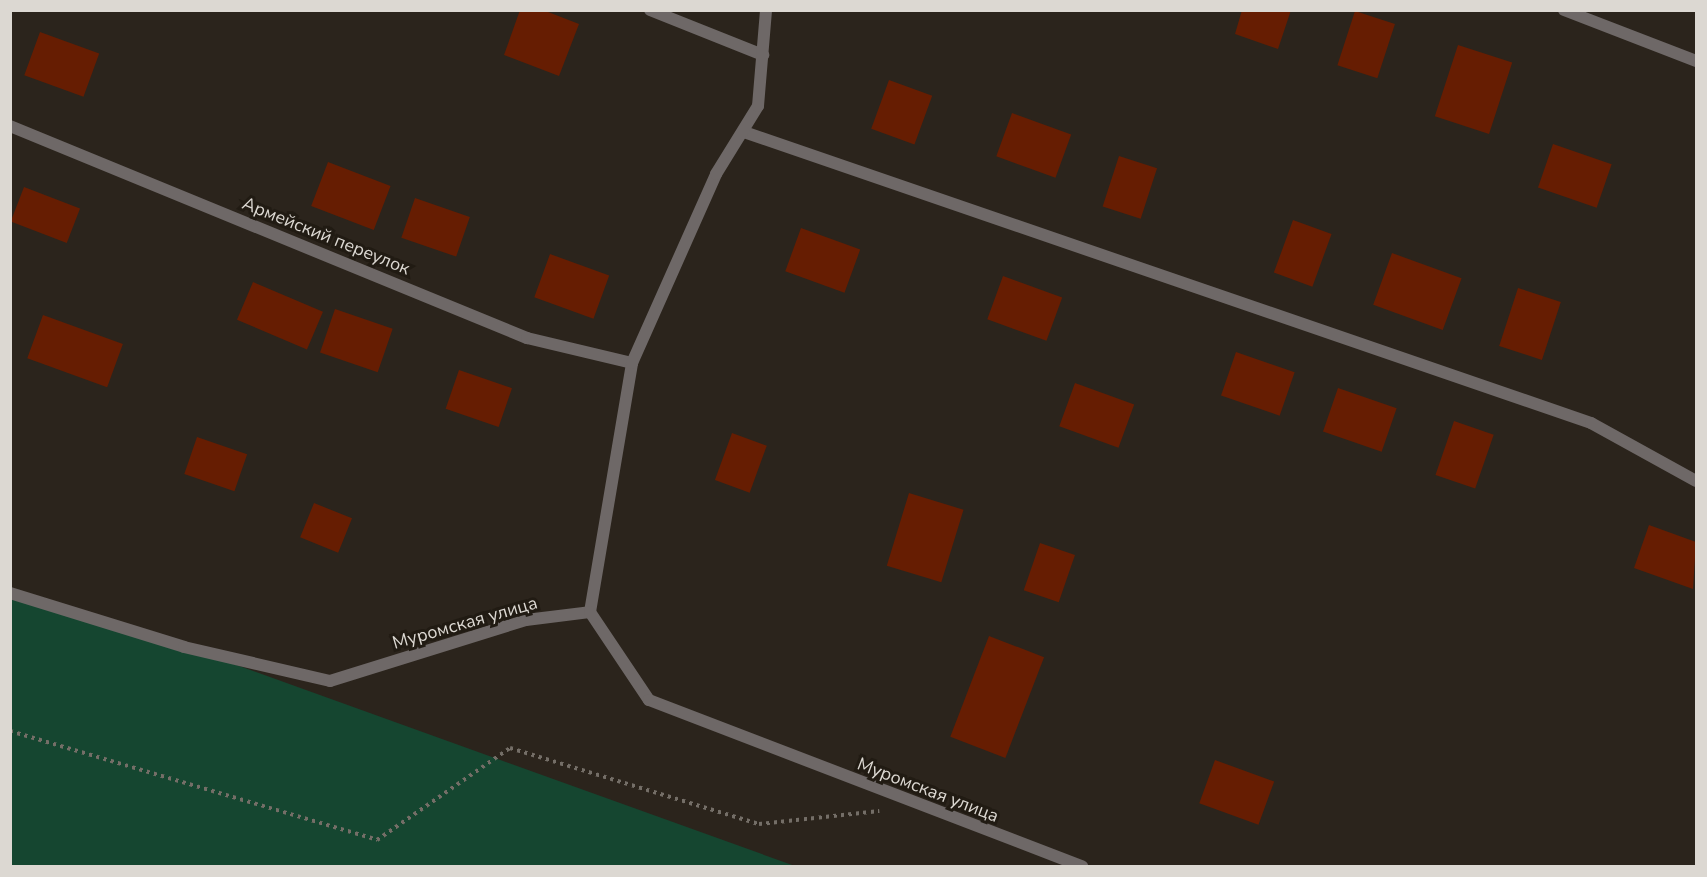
<!DOCTYPE html>
<meta charset="utf-8">
<style>
body{margin:0}
#map{position:relative;width:1707px;height:877px;overflow:hidden;background:#2b241c;font-family:"Nunito Sans",sans-serif}
div>[style]{position:absolute}
.green>*{inset:0;background:#154630}
.building>*{inset:0;background:#661d02;transform-origin:0 0}
.path>*{height:4px;margin-top:-2px;transform-origin:0;background:repeating-linear-gradient(90deg,#746e67 0 3px,transparent 0 7.5px)}
.minor>*{height:12px;margin:-6px;padding:0 6px;transform-origin:6px;border-radius:6px;background:#6e6867}
span{translate:-50% -50%;white-space:nowrap;text-align:center;line-height:1.15;-webkit-text-stroke:6px #211b13;paint-order:stroke}
.street-label{font-size:18px;color:#dcd8d2}
.frame{position:absolute;inset:0;border:12px solid #dcd8d2;pointer-events:none}
</style>
<div id="map">
<div class="green">
<i style="clip-path:polygon(10px 593px,203px 653px,795px 866px,11px 866px)"></i>
</div>
<div class="building">
<i style="clip-path:polygon(520px 10px,543px 10px,579px 24px,559px 76px,504px 55px)"></i>
<i style="clip-path:polygon(1242px 10px,1291px 10px,1278px 49px,1235px 34px)"></i>
<i style="left:1355px;top:11px;width:42px;height:57px;rotate:18deg"></i>
<i style="left:40px;top:32px;width:63px;height:46px;rotate:20deg"></i>
<i style="left:1458px;top:45px;width:57px;height:75px;rotate:18deg"></i>
<i style="left:889px;top:80px;width:46px;height:52px;rotate:20deg"></i>
<i style="left:1012px;top:113px;width:63px;height:46px;rotate:20deg"></i>
<i style="left:1553px;top:144px;width:62px;height:46px;rotate:19deg"></i>
<i style="left:1119px;top:156px;width:40px;height:53px;rotate:18deg"></i>
<i style="left:328px;top:162px;width:67px;height:47px;rotate:21deg"></i>
<i style="left:24px;top:187px;width:60px;height:37px;rotate:21deg"></i>
<i style="left:415px;top:198px;width:58px;height:42px;rotate:19deg"></i>
<i style="left:1293px;top:220px;width:41px;height:56px;rotate:20deg"></i>
<i style="left:801px;top:228px;width:63px;height:46px;rotate:20deg"></i>
<i style="left:1392px;top:253px;width:74px;height:55px;rotate:20deg"></i>
<i style="left:550px;top:254px;width:63px;height:46px;rotate:20deg"></i>
<i style="left:1003px;top:276px;width:63px;height:46px;rotate:20deg"></i>
<i style="left:253px;top:282px;width:76px;height:41px;rotate:23deg"></i>
<i style="left:1518px;top:288px;width:45px;height:61px;rotate:18deg"></i>
<i style="left:335px;top:309px;width:61px;height:46px;rotate:19deg"></i>
<i style="left:43px;top:315px;width:85px;height:46px;rotate:20deg"></i>
<i style="left:1236px;top:352px;width:62px;height:46px;rotate:19deg"></i>
<i style="left:459px;top:370px;width:56px;height:41px;rotate:19deg"></i>
<i style="left:1075px;top:383px;width:63px;height:46px;rotate:20deg"></i>
<i style="left:1338px;top:388px;width:62px;height:46px;rotate:19deg"></i>
<i style="left:1454px;top:421px;width:42px;height:57px;rotate:19deg"></i>
<i style="left:732px;top:433px;width:37px;height:50px;rotate:20deg"></i>
<i style="left:197px;top:437px;width:53px;height:39px;rotate:19deg"></i>
<i style="left:909px;top:493px;width:57px;height:76px;rotate:17deg"></i>
<i style="left:314px;top:503px;width:41px;height:37px;rotate:22deg"></i>
<i style="clip-path:polygon(1649px 525px,1696px 542px,1693px 589px,1634px 568px)"></i>
<i style="left:1040px;top:543px;width:37px;height:50px;rotate:19deg"></i>
<i style="left:989px;top:636px;width:59px;height:108px;rotate:21deg"></i>
<i style="left:1215px;top:760px;width:63px;height:46px;rotate:20deg"></i>
</div>
<div class="path">
<i style="left:10px;top:731px;width:383px;rotate:16.5deg"></i>
<i style="left:377px;top:840px;width:162px;rotate:-34.7deg"></i>
<i style="left:510px;top:748px;width:260px;rotate:17deg"></i>
<i style="left:759px;top:824px;width:121px;rotate:-6.2deg"></i>
</div>
<div class="minor">
<i style="left:650px;top:10px;width:122px;rotate:21.7deg"></i>
<i style="left:1564px;top:10px;width:142px;rotate:21.1deg"></i>
<i style="left:10px;top:126px;width:559px;rotate:22.3deg"></i>
<i style="left:527px;top:338px;width:108px;rotate:13.4deg"></i>
<i style="left:744px;top:132px;width:896px;rotate:18.96deg"></i>
<i style="left:1591px;top:423px;width:120px;rotate:28.9deg"></i>
<i style="left:10px;top:593px;width:182px;rotate:17.2deg"></i>
<i style="left:184px;top:647px;width:150px;rotate:13.1deg"></i>
<i style="left:330px;top:681px;width:205px;rotate:-17.3deg"></i>
<i style="left:526px;top:620px;width:64px;rotate:-7.1deg"></i>
<i style="left:590px;top:612px;width:253px;rotate:-80.4deg"></i>
<i style="left:632px;top:363px;width:207px;rotate:-66deg"></i>
<i style="left:716px;top:174px;width:80px;rotate:-58.3deg"></i>
<i style="left:758px;top:106px;width:96px;rotate:-85.2deg"></i>
<i style="left:590px;top:612px;width:106px;rotate:56.2deg"></i>
<i style="left:649px;top:700px;width:464px;rotate:21deg"></i>
</div>
<div class="street-label">
<span style="left:326px;top:236px;rotate:22deg">Армейский переулок</span>
<span style="left:465px;top:623px;rotate:-16deg">Муромская улица</span>
<span style="left:928px;top:790px;rotate:21deg">Муромская улица</span>
</div>
<div class="frame"></div>
</div>
